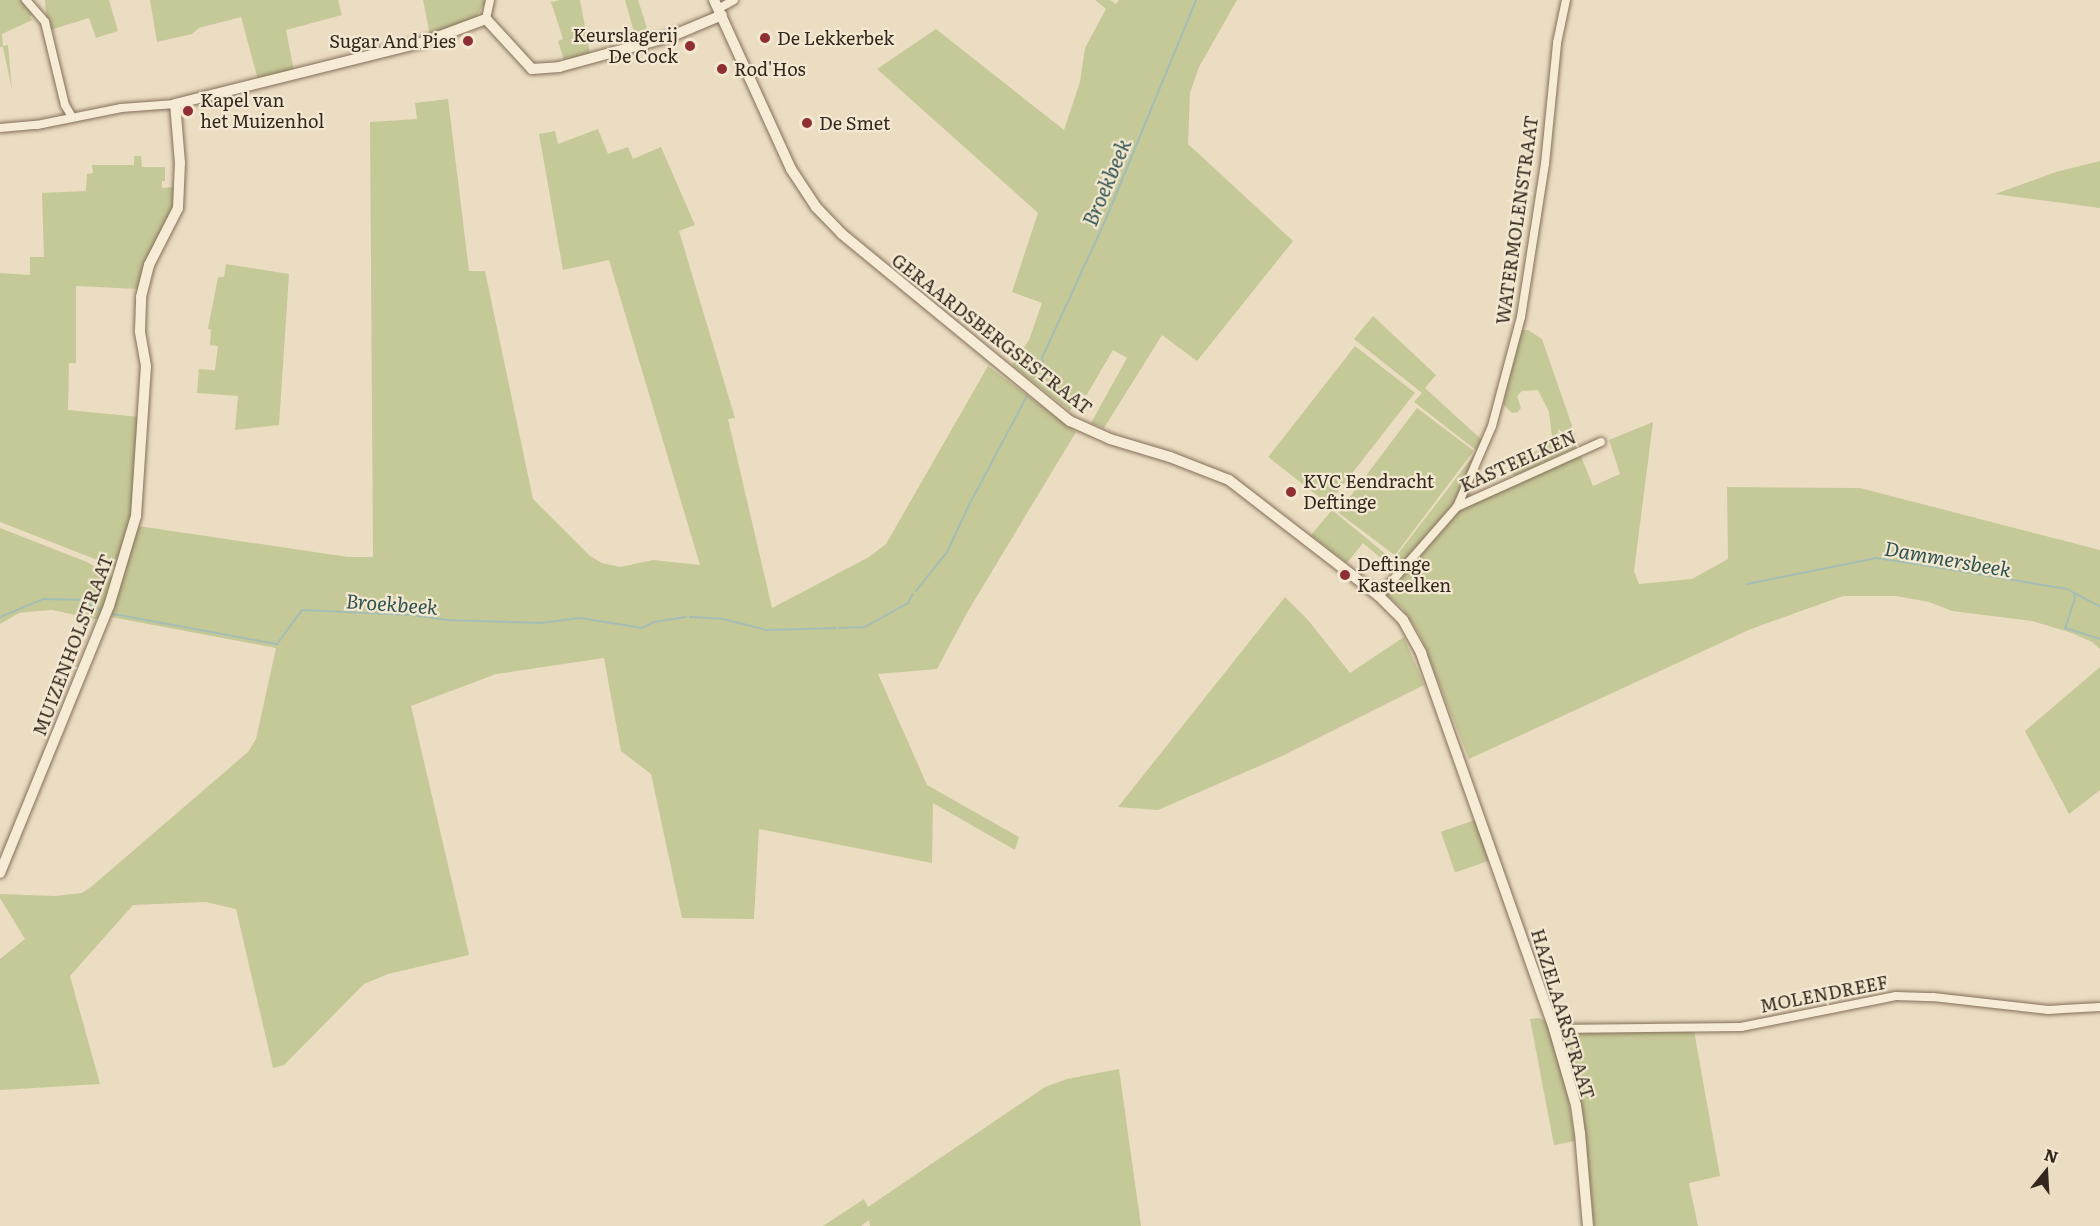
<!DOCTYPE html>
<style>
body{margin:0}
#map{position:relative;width:2100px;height:1226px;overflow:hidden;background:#ebddc2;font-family:Literata,serif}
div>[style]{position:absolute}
.green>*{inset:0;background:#c5c897;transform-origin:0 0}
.stream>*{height:2px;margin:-1px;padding:0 1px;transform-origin:1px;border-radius:1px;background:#a4beb5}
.roads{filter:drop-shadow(0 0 2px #846f5a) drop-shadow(0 0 2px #846f5a)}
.minor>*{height:8px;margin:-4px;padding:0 4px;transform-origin:4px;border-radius:4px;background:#f6ebd4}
.tertiary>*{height:10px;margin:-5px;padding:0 5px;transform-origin:5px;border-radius:5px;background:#f6ebd4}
.dots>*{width:16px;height:16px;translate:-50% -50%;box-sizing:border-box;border:3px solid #f3e8d1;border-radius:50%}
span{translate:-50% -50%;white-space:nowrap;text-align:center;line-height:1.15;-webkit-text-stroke:4.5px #f3e8d1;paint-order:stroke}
.poi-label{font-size:18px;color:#34281e}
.right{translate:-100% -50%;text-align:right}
.left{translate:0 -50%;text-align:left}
.street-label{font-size:18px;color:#34281e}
.water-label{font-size:20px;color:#2e534f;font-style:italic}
.north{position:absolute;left:2016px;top:1142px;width:60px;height:60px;-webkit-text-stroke:4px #f3e8d1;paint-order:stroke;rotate:18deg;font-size:16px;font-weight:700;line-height:24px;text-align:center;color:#34281e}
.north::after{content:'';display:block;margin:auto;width:21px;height:27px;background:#34281e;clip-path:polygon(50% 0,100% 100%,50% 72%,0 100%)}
</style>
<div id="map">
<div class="green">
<i style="clip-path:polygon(0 0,23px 0,37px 13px,30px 16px,32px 20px,2px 34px,3px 46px,8px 45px,12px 90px,3px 47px,0 47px)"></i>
<i style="clip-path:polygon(45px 0,109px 0,118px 31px,96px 38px,89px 18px,50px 30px,46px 16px)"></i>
<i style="clip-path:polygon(150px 0,338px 0,342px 15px,286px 30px,294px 71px,258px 80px,241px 17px,199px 28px,192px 34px,157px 42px)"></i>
<i style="clip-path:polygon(423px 0,487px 0,476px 17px,430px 35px)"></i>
<i style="clip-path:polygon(560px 0,580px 0,590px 53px,564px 60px,558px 41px,563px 39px,551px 2px)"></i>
<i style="clip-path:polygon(625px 0,638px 0,650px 37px,636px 39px)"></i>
<i style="clip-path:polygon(1095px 0,1110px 0,1116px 4px,1119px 0,1237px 0,1199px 67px,1190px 93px,1188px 144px,1293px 241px,1197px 361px,1162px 335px,1104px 428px,1091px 423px,1127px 358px,1113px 350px,1086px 396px,1081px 393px,1070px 411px,1012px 365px,1029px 340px,1042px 303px,1012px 292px,1038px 213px,877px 69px,936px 29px,1064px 130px,1080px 82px,1085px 48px,1106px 9px)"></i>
<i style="clip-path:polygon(448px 99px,469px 271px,485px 271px,533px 499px,590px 556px,602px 563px,620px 567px,653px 560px,700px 565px,609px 260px,563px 270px,539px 134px,555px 131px,558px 144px,598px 129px,608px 154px,628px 147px,633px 159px,661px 147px,695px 225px,679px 231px,735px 418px,728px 419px,772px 608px,869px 557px,886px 544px,988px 366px,1076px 432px,968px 611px,937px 669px,878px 674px,927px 785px,1019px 837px,1015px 850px,933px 803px,932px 863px,759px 829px,754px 919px,682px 918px,651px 774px,621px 751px,604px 658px,496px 674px,411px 706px,469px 955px,388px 974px,364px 984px,284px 1065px,273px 1068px,236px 909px,206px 902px,133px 905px,70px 976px,100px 1084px,0 1090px,0 959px,25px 939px,0 898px,0 894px,55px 896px,82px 893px,91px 887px,248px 752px,256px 739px,276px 648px,111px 617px,138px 526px,348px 557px,373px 557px,370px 122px,417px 119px,415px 103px)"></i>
<i style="clip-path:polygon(134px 156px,141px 156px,142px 167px,165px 167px,165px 181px,162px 181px,162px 188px,175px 187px,172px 213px,138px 289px,76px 286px,76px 363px,69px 363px,68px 410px,140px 417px,131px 522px,118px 568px,0 522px,0 273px,30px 275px,30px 257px,44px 257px,42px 193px,86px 191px,87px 174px,93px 173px,92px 165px,134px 165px)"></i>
<i style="clip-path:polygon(2100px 161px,2100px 208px,1995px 194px,2056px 172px)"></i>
<i style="clip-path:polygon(226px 264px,289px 274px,279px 425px,235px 430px,238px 396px,197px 393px,199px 369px,215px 370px,218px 346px,210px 345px,211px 330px,208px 329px,218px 277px,224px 277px)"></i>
<i style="clip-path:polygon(1373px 316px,1436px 375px,1425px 388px,1482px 440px,1452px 506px,1396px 571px,1363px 543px,1347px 563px,1311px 535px,1332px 510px,1393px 560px,1477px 451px,1414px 402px,1422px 393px,1354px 339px)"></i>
<i style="clip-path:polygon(1522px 330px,1528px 330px,1542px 339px,1579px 446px,1514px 476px,1504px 460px,1515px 455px,1520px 458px,1539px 450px,1548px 446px,1552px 437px,1549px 412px,1538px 390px,1522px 391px,1517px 396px,1521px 408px,1518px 412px,1512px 413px,1503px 404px)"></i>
<i style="left:1355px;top:346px;width:76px;height:141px;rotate:38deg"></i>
<i style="left:1417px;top:408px;width:71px;height:131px;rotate:37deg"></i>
<i style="clip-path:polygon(1653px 422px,1634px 571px,1639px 584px,1692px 579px,1728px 559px,1727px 487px,1860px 488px,2100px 550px,2100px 649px,2092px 642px,2072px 633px,2032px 621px,1952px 611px,1929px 602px,1896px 596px,1843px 596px,1751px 629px,1469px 759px,1419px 633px,1402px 608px,1388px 596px,1390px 590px,1460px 510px,1580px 454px,1593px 486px,1620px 474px,1609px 440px)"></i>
<i style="clip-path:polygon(0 528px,87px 562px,114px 578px,100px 620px,52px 610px,38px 611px,19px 613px,0 624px)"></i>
<i style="clip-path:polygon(1285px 597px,1308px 620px,1350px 673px,1404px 637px,1424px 685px,1280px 757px,1158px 810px,1118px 807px)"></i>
<i style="clip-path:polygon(2100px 667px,2100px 790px,2069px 814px,2025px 731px)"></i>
<i style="left:1475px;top:820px;width:43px;height:36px;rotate:71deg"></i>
<i style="clip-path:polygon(1539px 1018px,1549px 1023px,1566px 1086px,1575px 1141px,1554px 1145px,1530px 1019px)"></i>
<i style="clip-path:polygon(1694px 1031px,1720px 1176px,1689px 1183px,1698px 1226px,1594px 1226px,1583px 1118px,1564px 1033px)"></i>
<i style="clip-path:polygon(1119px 1069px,1141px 1226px,870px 1226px,869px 1220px,861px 1226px,823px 1226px,864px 1199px,868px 1207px,1045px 1087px,1067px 1079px)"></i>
</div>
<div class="stream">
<i style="left:1042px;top:374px;width:8px;rotate:-67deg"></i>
<i style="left:1045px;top:367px;width:9px;rotate:-108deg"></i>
<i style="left:1042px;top:358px;width:151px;rotate:-65.3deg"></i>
<i style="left:1105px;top:221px;width:239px;rotate:-67.6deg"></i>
<i style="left:1747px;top:584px;width:132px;rotate:-11.4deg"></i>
<i style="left:1876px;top:558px;width:48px;rotate:8.5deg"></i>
<i style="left:1923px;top:565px;width:146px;rotate:9.5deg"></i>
<i style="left:2067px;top:589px;width:8px;rotate:30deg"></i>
<i style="left:2074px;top:593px;width:5px;rotate:79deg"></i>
<i style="left:2075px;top:598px;width:32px;rotate:108deg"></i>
<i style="left:2065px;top:628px;width:37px;rotate:17deg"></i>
<i style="left:916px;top:591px;width:50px;rotate:-51.5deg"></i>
<i style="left:947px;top:552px;width:52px;rotate:-64.9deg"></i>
<i style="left:969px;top:505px;width:123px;rotate:-62deg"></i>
<i style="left:2074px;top:593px;width:29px;rotate:27deg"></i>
<i style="left:113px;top:614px;width:167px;rotate:10.4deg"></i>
<i style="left:277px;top:644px;width:42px;rotate:-53.7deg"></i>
<i style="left:302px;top:610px;width:110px;rotate:2.6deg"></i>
<i style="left:412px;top:615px;width:37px;rotate:8deg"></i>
<i style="left:449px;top:620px;width:91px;rotate:1.9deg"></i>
<i style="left:540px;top:623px;width:41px;rotate:-7deg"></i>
<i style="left:581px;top:618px;width:62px;rotate:9.3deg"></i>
<i style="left:642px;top:628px;width:13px;rotate:-27deg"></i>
<i style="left:654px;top:622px;width:32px;rotate:-9deg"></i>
<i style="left:0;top:617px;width:47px;rotate:-22.7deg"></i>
<i style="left:43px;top:599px;width:39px;rotate:1deg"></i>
<i style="left:82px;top:600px;width:23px;rotate:29deg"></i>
<i style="left:690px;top:617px;width:33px;rotate:3deg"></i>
<i style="left:723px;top:619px;width:45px;rotate:14deg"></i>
<i style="left:767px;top:630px;width:69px;rotate:-1.7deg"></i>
<i style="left:839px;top:628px;width:26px;rotate:-2deg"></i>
<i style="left:865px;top:627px;width:49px;rotate:-29.2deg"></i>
<i style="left:908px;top:603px;width:10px;rotate:-61deg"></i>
</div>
<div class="roads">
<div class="minor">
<i style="left:26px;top:0;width:29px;rotate:49deg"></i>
<i style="left:45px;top:22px;width:85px;rotate:76.5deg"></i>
<i style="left:65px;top:105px;width:14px;rotate:60deg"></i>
<i style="left:718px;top:9px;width:18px;rotate:-29deg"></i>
<i style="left:486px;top:19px;width:19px;rotate:-78deg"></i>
<i style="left:0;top:128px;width:37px;rotate:-5deg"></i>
<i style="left:37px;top:125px;width:86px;rotate:-11.4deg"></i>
<i style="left:121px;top:108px;width:54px;rotate:-4.2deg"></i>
<i style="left:1457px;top:507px;width:88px;rotate:-66.6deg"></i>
<i style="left:1492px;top:426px;width:113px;rotate:-75.1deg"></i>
<i style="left:1521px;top:317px;width:155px;rotate:-81.1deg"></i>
<i style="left:1545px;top:164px;width:122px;rotate:-84.3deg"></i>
<i style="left:1557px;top:43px;width:44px;rotate:-78.2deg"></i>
<i style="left:1379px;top:596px;width:118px;rotate:-48.8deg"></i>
<i style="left:1457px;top:507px;width:158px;rotate:-24.3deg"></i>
<i style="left:1554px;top:1029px;width:187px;rotate:-0.6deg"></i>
<i style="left:1741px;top:1027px;width:158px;rotate:-11.3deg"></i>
<i style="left:1896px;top:996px;width:37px;rotate:2deg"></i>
<i style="left:1933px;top:997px;width:116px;rotate:6.4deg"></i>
<i style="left:2048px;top:1010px;width:52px;rotate:-3.3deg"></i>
</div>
<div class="tertiary">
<i style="left:714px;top:0;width:186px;rotate:65.5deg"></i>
<i style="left:791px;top:169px;width:45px;rotate:56.7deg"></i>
<i style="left:816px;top:207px;width:37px;rotate:46deg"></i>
<i style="left:842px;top:234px;width:295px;rotate:39.4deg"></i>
<i style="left:1070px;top:421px;width:44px;rotate:24.2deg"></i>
<i style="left:1110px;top:439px;width:63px;rotate:16.7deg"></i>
<i style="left:1170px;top:457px;width:63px;rotate:21.3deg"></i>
<i style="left:1229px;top:480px;width:190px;rotate:37.7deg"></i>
<i style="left:1379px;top:596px;width:34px;rotate:45deg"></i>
<i style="left:1403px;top:620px;width:38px;rotate:61deg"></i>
<i style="left:1421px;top:653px;width:399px;rotate:70.5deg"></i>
<i style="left:1554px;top:1029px;width:79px;rotate:73.9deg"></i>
<i style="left:1576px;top:1105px;width:28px;rotate:82deg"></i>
<i style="left:1580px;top:1133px;width:93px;rotate:85.1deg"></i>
<i style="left:0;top:873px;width:288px;rotate:-67.8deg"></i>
<i style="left:109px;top:606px;width:94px;rotate:-73.3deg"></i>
<i style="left:136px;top:516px;width:150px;rotate:-86.2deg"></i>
<i style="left:146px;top:366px;width:36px;rotate:-100deg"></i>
<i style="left:140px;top:331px;width:34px;rotate:-88deg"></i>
<i style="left:141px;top:297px;width:33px;rotate:-76deg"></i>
<i style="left:149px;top:265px;width:64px;rotate:-63deg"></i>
<i style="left:178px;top:208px;width:45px;rotate:-87.5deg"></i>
<i style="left:180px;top:163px;width:59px;rotate:-94.8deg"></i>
<i style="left:175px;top:104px;width:257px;rotate:-14deg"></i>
<i style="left:424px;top:42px;width:66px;rotate:-20.4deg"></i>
<i style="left:486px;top:19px;width:68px;rotate:47.4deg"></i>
<i style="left:532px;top:69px;width:27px;rotate:-4deg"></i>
<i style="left:559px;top:67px;width:117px;rotate:-15.3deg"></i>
<i style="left:672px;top:36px;width:54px;rotate:-22.8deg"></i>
</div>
</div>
<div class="dots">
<i style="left:765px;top:38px;background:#8f2e33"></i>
<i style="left:468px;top:41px;background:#8f2e33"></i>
<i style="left:690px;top:46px;background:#8f2e33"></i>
<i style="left:722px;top:69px;background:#8f2e33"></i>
<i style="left:188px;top:111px;background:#8f2e33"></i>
<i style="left:807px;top:123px;background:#8f2e33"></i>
<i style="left:1291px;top:492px;background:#8f2e33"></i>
<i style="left:1345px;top:575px;background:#8f2e33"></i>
</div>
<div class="poi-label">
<span class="right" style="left:678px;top:46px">Keurslagerij<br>De Cock</span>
<span class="left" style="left:777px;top:38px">De Lekkerbek</span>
<span class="right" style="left:456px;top:41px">Sugar And Pies</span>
<span class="left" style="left:734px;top:69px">Rod'Hos</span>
<span class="left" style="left:200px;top:111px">Kapel van<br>het Muizenhol</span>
<span class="left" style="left:819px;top:123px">De Smet</span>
<span class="left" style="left:1303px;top:492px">KVC Eendracht<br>Deftinge</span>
<span class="left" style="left:1357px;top:575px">Deftinge<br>Kasteelken</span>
</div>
<div class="street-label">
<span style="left:1517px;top:220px;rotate:-82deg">WATERMOLENSTRAAT</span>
<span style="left:992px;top:334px;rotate:38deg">GERAARDSBERGSESTRAAT</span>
<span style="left:1518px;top:461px;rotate:-24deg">KASTEELKEN</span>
<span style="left:73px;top:645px;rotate:-69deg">MUIZENHOLSTRAAT</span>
<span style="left:1824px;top:994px;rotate:-11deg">MOLENDREEF</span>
<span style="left:1563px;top:1014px;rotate:73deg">HAZELAARSTRAAT</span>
</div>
<div class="water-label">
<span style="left:1106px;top:182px;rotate:-67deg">Broekbeek</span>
<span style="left:1948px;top:558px;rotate:10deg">Dammersbeek</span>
<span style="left:392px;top:603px;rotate:4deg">Broekbeek</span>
</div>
<div class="north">N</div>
</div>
